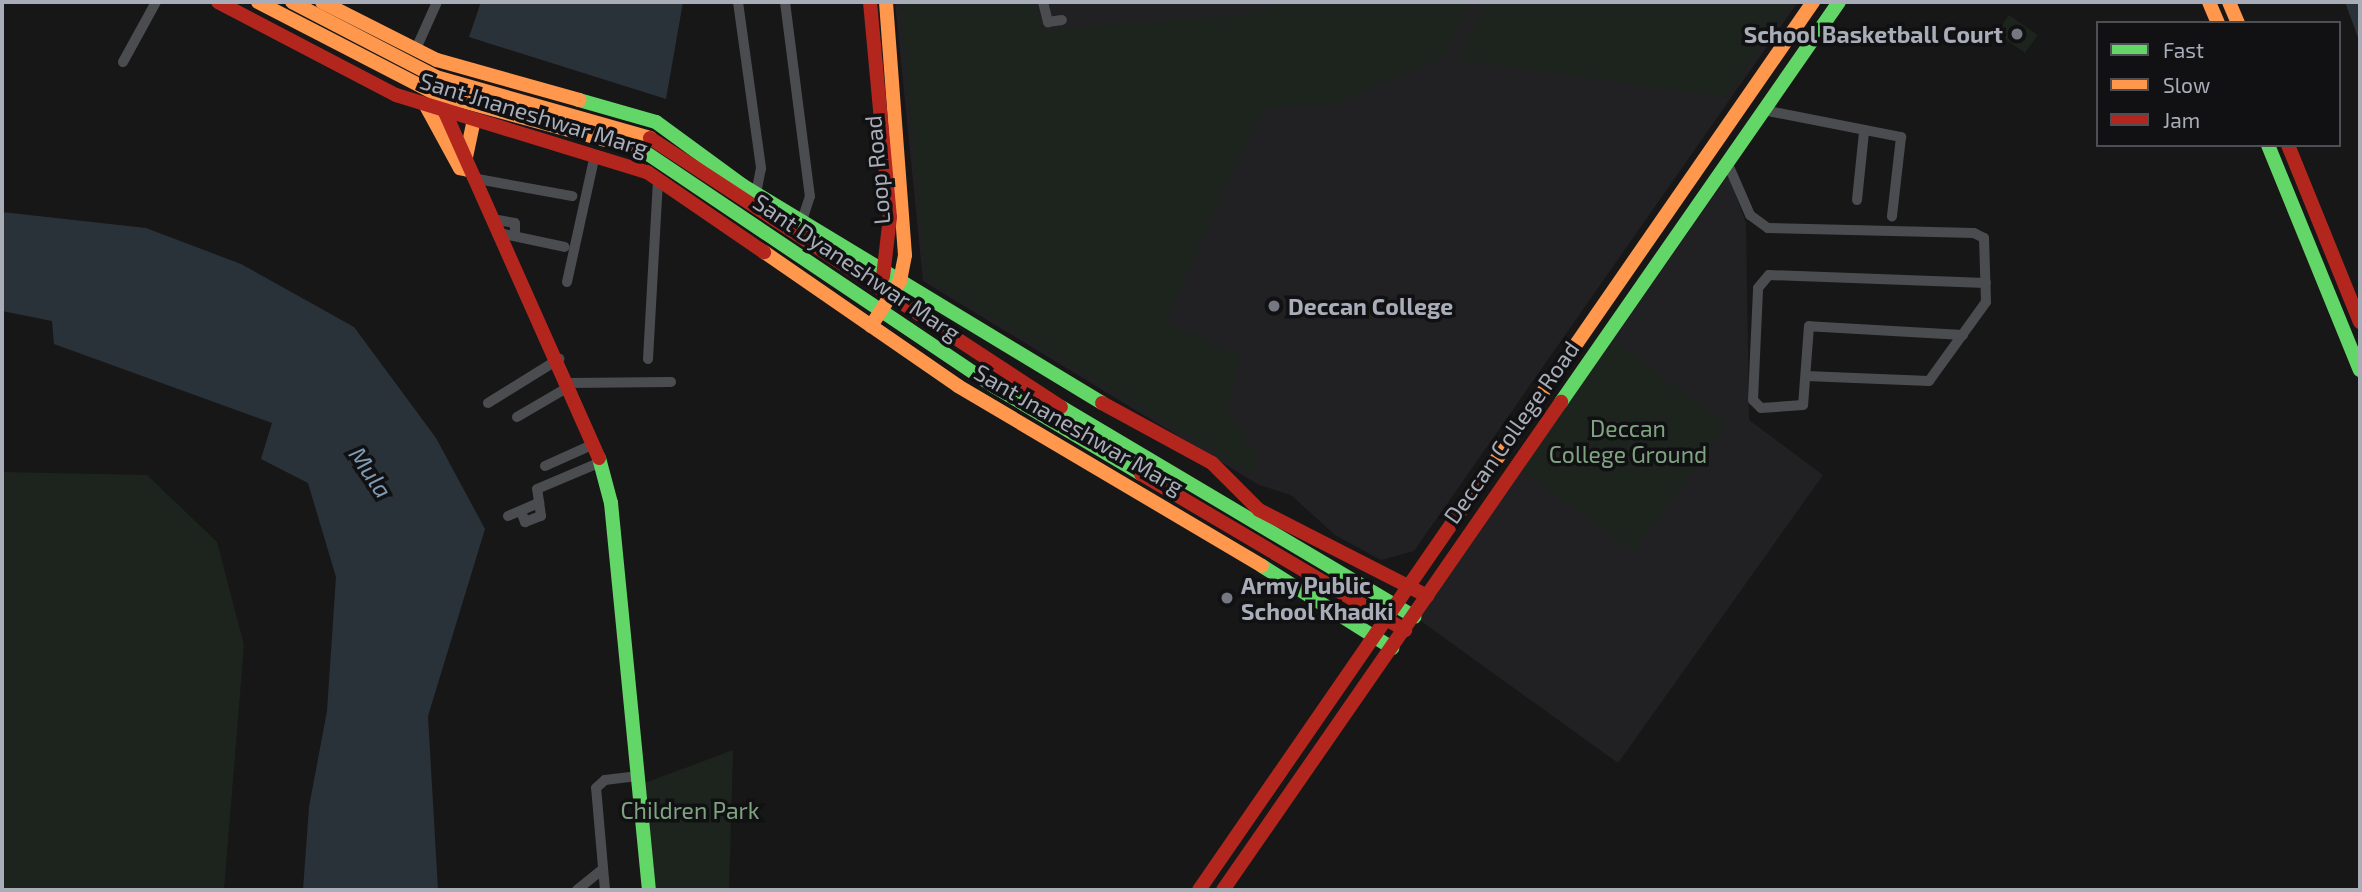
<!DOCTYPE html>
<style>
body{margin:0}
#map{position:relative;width:2362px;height:892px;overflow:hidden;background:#171717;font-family:"Exo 2",sans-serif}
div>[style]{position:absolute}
.built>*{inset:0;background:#212123}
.green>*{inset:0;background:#1d241e;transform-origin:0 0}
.water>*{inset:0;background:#2a3239}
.street>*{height:10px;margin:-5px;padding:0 5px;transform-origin:5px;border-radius:5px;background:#4b4c50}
.fast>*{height:14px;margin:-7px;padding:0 7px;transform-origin:7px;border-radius:7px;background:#63d668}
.slow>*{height:14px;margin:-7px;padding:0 7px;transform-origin:7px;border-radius:7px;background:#ff974d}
.jam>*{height:14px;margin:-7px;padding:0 7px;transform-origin:7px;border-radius:7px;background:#b3261e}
.dots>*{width:19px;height:19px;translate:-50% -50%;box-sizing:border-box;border:4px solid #111113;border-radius:50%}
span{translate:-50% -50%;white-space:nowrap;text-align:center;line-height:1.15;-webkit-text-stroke:7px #111113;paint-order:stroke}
.poi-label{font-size:23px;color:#a8adb8;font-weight:700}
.right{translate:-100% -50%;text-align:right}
.left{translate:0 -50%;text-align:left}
.street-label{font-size:23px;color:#a8adb8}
.park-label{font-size:23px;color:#7fa381}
.water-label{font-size:24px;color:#7f9bb3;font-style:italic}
.frame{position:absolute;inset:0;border:4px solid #a8adb8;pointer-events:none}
.legend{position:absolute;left:2096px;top:21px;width:245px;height:126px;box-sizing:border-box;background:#111113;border:2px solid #4d4f55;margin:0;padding:9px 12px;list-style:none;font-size:21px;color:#a8adb8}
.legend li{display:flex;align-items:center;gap:14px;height:35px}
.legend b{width:35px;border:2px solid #4d4f55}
</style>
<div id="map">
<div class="built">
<i style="clip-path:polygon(895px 2px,1798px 2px,1414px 551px,1381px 560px,1335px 535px,1291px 495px,1259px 485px,923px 281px)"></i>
<i style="clip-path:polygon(1728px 175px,1746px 223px,1749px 420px,1823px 475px,1618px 763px,1418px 619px)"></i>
</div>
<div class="green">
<i style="clip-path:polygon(900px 2px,1035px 2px,1043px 30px,1254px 14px,1279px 2px,1470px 2px,1442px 58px,1332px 105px,1264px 107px,1232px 171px,1166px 322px,1240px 356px,1227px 407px,1258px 458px,1252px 474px,927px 279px)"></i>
<i style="clip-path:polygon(1484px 2px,1791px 2px,1726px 97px,1459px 60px)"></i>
<i style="left:2009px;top:15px;width:35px;height:22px;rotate:35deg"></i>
<i style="left:1613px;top:341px;width:141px;height:158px;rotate:36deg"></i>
<i style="clip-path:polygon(2px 472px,147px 475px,217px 542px,244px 645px,224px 890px,2px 890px)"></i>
<i style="clip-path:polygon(733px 750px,729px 890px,656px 890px,645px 783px)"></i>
</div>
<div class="water">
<i style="clip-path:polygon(481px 2px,683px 2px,666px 99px,469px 37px)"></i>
<i style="clip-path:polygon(2345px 2px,2360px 2px,2360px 43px)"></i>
<i style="clip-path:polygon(2px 212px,146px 228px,241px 264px,354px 327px,436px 438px,485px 529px,428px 716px,438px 890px,303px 890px,309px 807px,327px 711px,336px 577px,308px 483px,261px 459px,272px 423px,54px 344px,52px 321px,2px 311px)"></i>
</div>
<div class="street">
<i style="left:738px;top:2px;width:168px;rotate:82.1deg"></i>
<i style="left:761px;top:168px;width:25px;rotate:101deg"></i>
<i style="left:785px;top:2px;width:196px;rotate:82.7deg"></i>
<i style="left:810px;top:196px;width:26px;rotate:108deg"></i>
<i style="left:1043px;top:2px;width:21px;rotate:76deg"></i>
<i style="left:1048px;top:22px;width:14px;rotate:-8deg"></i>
<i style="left:415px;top:51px;width:54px;rotate:-65.8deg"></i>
<i style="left:123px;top:62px;width:68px;rotate:-61.2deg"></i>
<i style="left:1763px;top:110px;width:141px;rotate:11.1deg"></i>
<i style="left:1901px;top:137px;width:80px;rotate:96.5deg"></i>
<i style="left:1727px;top:162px;width:58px;rotate:66.5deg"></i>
<i style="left:1750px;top:215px;width:22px;rotate:36deg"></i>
<i style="left:1768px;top:228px;width:206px;rotate:1.4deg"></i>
<i style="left:1974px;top:233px;width:11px;rotate:27deg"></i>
<i style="left:1984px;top:238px;width:64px;rotate:88.2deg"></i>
<i style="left:1986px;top:302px;width:97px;rotate:125.8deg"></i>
<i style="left:1929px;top:381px;width:123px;rotate:-177.7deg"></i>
<i style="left:472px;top:178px;width:102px;rotate:10.2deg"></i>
<i style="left:1857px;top:200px;width:68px;rotate:-84.1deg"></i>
<i style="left:492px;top:219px;width:23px;rotate:10deg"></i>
<i style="left:515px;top:223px;width:12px;rotate:90deg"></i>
<i style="left:499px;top:233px;width:67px;rotate:12deg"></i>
<i style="left:567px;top:282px;width:130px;rotate:-77.6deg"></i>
<i style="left:1963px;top:335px;width:154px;rotate:-176.7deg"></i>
<i style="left:1809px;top:326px;width:79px;rotate:94.3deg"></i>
<i style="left:1803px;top:405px;width:42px;rotate:175.9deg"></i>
<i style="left:1761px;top:408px;width:11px;rotate:-135deg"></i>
<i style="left:1753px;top:400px;width:112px;rotate:-87.4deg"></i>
<i style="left:1758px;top:288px;width:17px;rotate:-50deg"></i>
<i style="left:1769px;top:275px;width:217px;rotate:2.1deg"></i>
<i style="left:648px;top:359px;width:180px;rotate:-86.8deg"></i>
<i style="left:569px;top:383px;width:102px;rotate:-0.6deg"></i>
<i style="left:488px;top:403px;width:84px;rotate:-31.8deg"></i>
<i style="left:517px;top:417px;width:61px;rotate:-30.3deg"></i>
<i style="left:545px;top:466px;width:54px;rotate:-24.2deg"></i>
<i style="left:521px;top:511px;width:12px;rotate:70deg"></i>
<i style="left:525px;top:522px;width:17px;rotate:-21deg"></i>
<i style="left:541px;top:516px;width:27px;rotate:-98deg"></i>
<i style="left:537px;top:489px;width:69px;rotate:-22.9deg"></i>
<i style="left:508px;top:516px;width:34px;rotate:-23deg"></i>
<i style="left:577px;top:890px;width:32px;rotate:-39deg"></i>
<i style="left:605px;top:890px;width:102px;rotate:-95deg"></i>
<i style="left:596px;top:788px;width:12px;rotate:-42deg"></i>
<i style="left:605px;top:780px;width:34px;rotate:-7deg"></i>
</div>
<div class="fast">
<i style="left:579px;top:100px;width:80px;rotate:15.9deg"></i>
<i style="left:656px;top:122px;width:107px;rotate:36.2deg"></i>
<i style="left:742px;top:185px;width:421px;rotate:31.2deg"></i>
<i style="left:2268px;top:145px;width:243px;rotate:67.8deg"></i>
<i style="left:642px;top:150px;width:425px;rotate:33.9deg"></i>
<i style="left:995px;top:387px;width:170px;rotate:30.8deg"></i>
<i style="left:1561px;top:402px;width:487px;rotate:-55.2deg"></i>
<i style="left:1061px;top:407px;width:411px;rotate:30.7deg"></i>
<i style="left:599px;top:458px;width:47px;rotate:75.1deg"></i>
<i style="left:611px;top:503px;width:389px;rotate:84.4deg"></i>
<i style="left:1262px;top:566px;width:154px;rotate:32.2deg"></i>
</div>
<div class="slow">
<i style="left:258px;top:2px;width:200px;rotate:27.3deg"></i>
<i style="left:436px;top:94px;width:213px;rotate:15.2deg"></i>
<i style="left:292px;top:2px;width:162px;rotate:27.5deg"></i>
<i style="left:436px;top:77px;width:223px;rotate:15.9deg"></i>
<i style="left:322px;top:2px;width:129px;rotate:26.8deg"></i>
<i style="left:437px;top:60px;width:148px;rotate:15.7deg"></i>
<i style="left:2209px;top:2px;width:23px;rotate:67deg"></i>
<i style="left:2229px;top:2px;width:23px;rotate:67deg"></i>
<i style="left:426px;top:106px;width:71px;rotate:61.3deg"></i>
<i style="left:460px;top:168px;width:8px;rotate:14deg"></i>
<i style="left:466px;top:157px;width:34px;rotate:-78deg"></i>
<i style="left:764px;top:252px;width:236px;rotate:34.6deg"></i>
<i style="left:958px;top:386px;width:353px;rotate:30.6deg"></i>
<i style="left:871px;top:326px;width:54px;rotate:-57.2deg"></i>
<i style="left:900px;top:281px;width:26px;rotate:-79deg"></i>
<i style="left:905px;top:255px;width:254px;rotate:-94.3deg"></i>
<i style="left:1478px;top:486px;width:589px;rotate:-55.31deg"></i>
</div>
<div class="jam">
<i style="left:218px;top:2px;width:201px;rotate:27.6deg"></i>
<i style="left:396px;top:95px;width:263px;rotate:17.1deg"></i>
<i style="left:647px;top:172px;width:142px;rotate:34.4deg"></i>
<i style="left:870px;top:2px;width:216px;rotate:84.7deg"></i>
<i style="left:890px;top:217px;width:60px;rotate:96.7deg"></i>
<i style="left:444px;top:110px;width:381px;rotate:66deg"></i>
<i style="left:650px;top:138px;width:491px;rotate:33.2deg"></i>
<i style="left:2288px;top:145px;width:191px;rotate:67.9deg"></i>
<i style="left:1102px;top:403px;width:125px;rotate:28.6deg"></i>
<i style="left:1212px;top:463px;width:66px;rotate:45deg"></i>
<i style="left:1259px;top:510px;width:189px;rotate:27.1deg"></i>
<i style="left:1141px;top:474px;width:307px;rotate:30.6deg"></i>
<i style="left:1199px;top:890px;width:491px;rotate:-55.4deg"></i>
<i style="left:1223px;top:890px;width:594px;rotate:-55.29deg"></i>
</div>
<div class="dots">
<i style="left:2017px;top:34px;background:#757880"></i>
<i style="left:1274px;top:306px;background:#757880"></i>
<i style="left:1227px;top:598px;background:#757880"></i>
</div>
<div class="poi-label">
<span class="right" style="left:2003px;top:34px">School Basketball Court</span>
<span class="left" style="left:1288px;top:306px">Deccan College</span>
<span class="left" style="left:1241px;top:598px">Army Public<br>School Khadki</span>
</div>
<div class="street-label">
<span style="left:534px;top:114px;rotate:17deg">Sant Jnaneshwar Marg</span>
<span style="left:877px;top:170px;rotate:-95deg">Loop Road</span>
<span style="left:857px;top:267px;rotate:34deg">Sant Dyaneshwar Marg</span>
<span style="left:1079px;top:429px;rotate:30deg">Sant Jnaneshwar Marg</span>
<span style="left:1511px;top:432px;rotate:-55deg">Deccan College Road</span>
</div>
<div class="park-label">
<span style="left:1628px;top:441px">Deccan<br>College Ground</span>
<span style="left:690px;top:810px">Children Park</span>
</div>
<div class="water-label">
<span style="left:371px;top:472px;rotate:56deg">Mula</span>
</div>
<div class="frame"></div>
<ul class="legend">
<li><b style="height:9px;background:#63d668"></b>Fast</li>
<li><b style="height:9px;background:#ff974d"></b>Slow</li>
<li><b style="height:9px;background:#b3261e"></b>Jam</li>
</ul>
</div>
